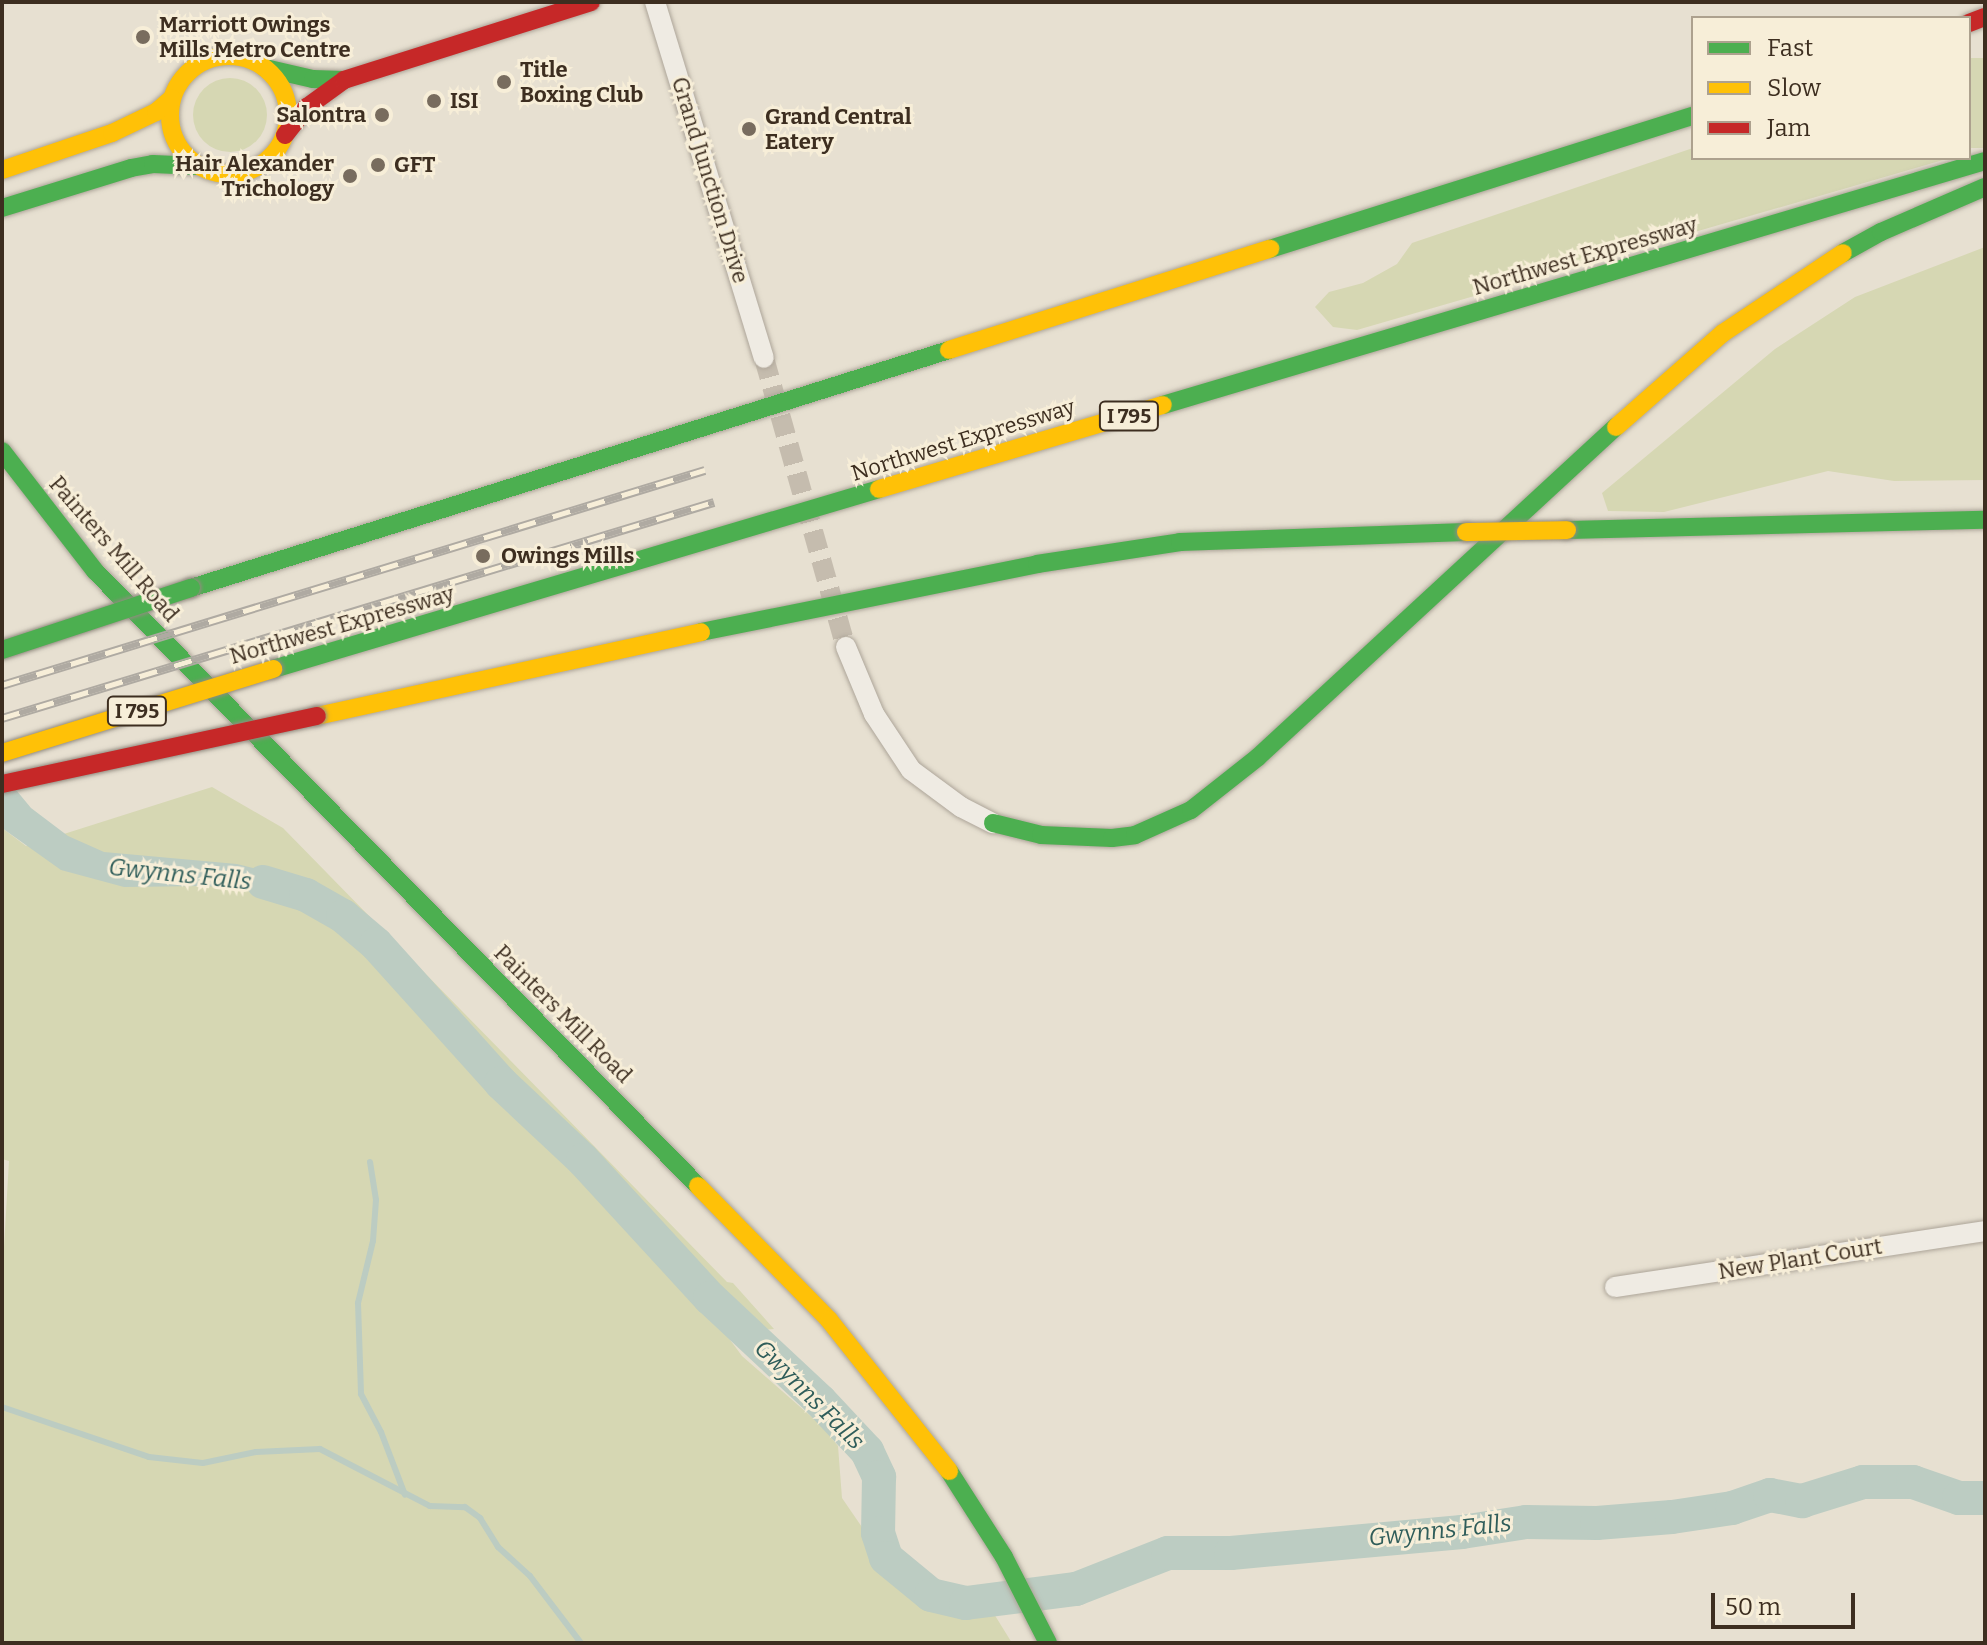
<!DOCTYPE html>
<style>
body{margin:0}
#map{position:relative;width:1987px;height:1645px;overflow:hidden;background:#e7e0d1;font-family:Bitter,serif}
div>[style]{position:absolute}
.green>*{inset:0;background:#d6d7b3;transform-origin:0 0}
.round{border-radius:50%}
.water>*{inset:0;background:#bcccc2}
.stream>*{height:6px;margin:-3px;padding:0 3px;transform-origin:3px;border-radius:3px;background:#bcccc2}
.river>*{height:34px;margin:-17px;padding:0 17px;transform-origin:17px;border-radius:17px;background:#bcccc2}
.street-tunnel>*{height:20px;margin-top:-10px;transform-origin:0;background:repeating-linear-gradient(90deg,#c5bcae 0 20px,transparent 0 30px)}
.roads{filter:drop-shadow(0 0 2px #ada599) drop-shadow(0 0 2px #ada599)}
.street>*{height:20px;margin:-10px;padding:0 10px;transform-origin:10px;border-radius:10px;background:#efebe3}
.fast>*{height:18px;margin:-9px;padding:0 9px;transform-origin:9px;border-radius:9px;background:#4caf50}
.slow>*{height:18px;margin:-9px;padding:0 9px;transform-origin:9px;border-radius:9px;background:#ffc107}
.slow>.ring{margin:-9px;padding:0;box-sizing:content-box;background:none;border:18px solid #ffc107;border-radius:50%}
.jam>*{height:18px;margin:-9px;padding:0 9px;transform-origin:9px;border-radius:9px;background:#c62828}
.rail>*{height:9px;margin-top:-4.5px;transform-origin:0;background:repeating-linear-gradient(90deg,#f7eed8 0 18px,#afaaa2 0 36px);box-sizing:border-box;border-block:2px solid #afaaa2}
.bridges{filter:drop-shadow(0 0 2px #928b80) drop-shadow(0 0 2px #928b80)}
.fast-bridge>*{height:18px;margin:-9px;padding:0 9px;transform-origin:9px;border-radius:9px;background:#4caf50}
.slow-bridge>*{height:18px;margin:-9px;padding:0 9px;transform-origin:9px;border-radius:9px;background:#ffc107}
.jam-bridge>*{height:18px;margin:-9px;padding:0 9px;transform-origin:9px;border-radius:9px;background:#c62828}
.dots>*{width:22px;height:22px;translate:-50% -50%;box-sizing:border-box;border:4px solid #f7eed8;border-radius:50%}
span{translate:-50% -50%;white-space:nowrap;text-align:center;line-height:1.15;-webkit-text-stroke:6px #f7eed8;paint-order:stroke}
.shield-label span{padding:2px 6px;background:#f7eed8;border:2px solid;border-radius:6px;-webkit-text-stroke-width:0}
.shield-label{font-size:20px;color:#3d2e20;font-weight:700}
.poi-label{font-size:22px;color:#3d2e20;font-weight:700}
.left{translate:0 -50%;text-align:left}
.right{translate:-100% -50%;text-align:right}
.street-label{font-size:22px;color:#3d2e20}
.water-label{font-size:24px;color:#2f5d5a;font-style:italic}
.frame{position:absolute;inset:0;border:4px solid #3d2e20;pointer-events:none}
.legend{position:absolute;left:1691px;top:16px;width:280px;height:144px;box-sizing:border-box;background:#f7eed8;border:2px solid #ada18e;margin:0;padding:10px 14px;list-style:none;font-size:24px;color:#3d2e20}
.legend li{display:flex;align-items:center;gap:16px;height:40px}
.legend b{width:40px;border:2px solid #ada18e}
.scale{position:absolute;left:1711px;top:1593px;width:144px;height:36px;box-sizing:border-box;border:4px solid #3d2e20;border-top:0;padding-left:10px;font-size:24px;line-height:28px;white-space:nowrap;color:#3d2e20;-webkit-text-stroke:6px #f7eed8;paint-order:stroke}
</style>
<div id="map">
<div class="green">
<i style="left:1985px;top:58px;width:90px;height:16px;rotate:90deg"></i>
<i class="round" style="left:193px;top:78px;width:74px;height:74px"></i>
<i style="clip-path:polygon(1693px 148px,1693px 158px,1950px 158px,1357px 330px,1333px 327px,1315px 307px,1329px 292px,1363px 283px,1397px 264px,1412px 243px)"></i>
<i style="clip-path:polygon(1985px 247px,1985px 480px,1894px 481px,1828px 471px,1664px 512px,1608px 511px,1602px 493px,1775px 349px,1855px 297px)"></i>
<i style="clip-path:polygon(212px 787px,283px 828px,727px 1282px,733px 1283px,774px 1329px,725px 1333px,742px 1356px,822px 1426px,838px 1446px,842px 1498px,901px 1584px,921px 1601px,991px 1609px,1012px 1643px,2px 1643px,2px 1281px,9px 1161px,2px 1159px,2px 828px,26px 846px)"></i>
</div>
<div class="water">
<i style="clip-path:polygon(2px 773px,31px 808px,68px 836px,104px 852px,237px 864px,294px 878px,303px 886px,306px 895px,289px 900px,259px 891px,206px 886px,124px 887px,61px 870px,2px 828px)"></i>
</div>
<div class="stream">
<i style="left:370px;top:1162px;width:38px;rotate:81deg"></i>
<i style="left:376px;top:1200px;width:41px;rotate:94.2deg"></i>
<i style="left:373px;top:1241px;width:64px;rotate:103.6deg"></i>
<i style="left:358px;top:1303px;width:91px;rotate:88.1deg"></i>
<i style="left:361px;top:1394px;width:43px;rotate:62.2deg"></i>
<i style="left:381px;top:1432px;width:67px;rotate:69.1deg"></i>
<i style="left:2px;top:1407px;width:155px;rotate:18.8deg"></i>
<i style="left:149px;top:1457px;width:54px;rotate:6.3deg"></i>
<i style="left:203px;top:1463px;width:54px;rotate:-11.7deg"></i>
<i style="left:256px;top:1452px;width:64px;rotate:-2.7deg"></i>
<i style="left:320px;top:1449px;width:124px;rotate:27.4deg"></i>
<i style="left:430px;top:1506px;width:35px;rotate:2deg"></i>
<i style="left:465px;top:1507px;width:19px;rotate:36deg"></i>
<i style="left:480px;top:1518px;width:34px;rotate:58deg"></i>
<i style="left:498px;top:1547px;width:43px;rotate:42.2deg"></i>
<i style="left:530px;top:1576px;width:84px;rotate:52.7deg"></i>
</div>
<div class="river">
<i style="left:263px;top:882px;width:45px;rotate:16.8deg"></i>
<i style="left:306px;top:895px;width:43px;rotate:29.6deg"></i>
<i style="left:343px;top:916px;width:43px;rotate:40.3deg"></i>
<i style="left:376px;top:944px;width:187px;rotate:48deg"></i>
<i style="left:501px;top:1083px;width:112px;rotate:43.2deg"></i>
<i style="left:583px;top:1160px;width:188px;rotate:47.4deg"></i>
<i style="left:710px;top:1298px;width:151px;rotate:43.1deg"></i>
<i style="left:820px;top:1401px;width:69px;rotate:46.8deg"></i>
<i style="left:867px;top:1451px;width:29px;rotate:65deg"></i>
<i style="left:879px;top:1477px;width:56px;rotate:91deg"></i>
<i style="left:878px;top:1533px;width:26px;rotate:72deg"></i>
<i style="left:886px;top:1558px;width:58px;rotate:39.4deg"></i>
<i style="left:931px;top:1595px;width:36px;rotate:13deg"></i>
<i style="left:966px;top:1603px;width:111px;rotate:-7.3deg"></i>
<i style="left:1076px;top:1589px;width:99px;rotate:-21.4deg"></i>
<i style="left:1168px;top:1553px;width:63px"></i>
<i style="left:1231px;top:1553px;width:232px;rotate:-5.2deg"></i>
<i style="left:1462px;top:1532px;width:65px;rotate:-8.9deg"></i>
<i style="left:1526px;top:1522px;width:71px;rotate:0.8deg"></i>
<i style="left:1597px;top:1523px;width:75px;rotate:-4.6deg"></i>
<i style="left:1672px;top:1517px;width:61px;rotate:-8.5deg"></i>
<i style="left:1732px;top:1508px;width:40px;rotate:-18.9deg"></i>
<i style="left:1770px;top:1495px;width:33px;rotate:11deg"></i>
<i style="left:1802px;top:1501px;width:64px;rotate:-17.3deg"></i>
<i style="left:1863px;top:1482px;width:50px"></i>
<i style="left:1913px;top:1482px;width:49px;rotate:19.2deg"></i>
<i style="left:1959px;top:1498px;width:26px"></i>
</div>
<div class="street-tunnel">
<i style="left:764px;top:358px;width:300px;rotate:74.2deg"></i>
</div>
<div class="roads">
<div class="street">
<i style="left:655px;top:2px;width:372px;rotate:73deg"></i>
<i style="left:846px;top:647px;width:73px;rotate:67.3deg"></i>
<i style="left:874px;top:714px;width:67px;rotate:56.5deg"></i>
<i style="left:911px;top:770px;width:62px;rotate:36.5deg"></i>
<i style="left:961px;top:807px;width:36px;rotate:27deg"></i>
<i style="left:1615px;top:1287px;width:374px;rotate:-8.6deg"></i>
</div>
<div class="fast">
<i style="left:265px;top:68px;width:49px;rotate:12.9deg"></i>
<i style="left:313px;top:79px;width:31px;rotate:2deg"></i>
<i style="left:2px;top:208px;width:135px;rotate:-17.2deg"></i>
<i style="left:131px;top:168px;width:22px;rotate:-10deg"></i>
<i style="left:153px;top:164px;width:45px;rotate:2.5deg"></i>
<i style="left:1270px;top:249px;width:443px;rotate:-17.5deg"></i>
<i style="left:1843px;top:253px;width:43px;rotate:-28.9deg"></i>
<i style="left:1881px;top:232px;width:113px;rotate:-23.4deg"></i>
<i style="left:1163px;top:405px;width:857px;rotate:-16.53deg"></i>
<i style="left:2px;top:451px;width:152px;rotate:52.2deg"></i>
<i style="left:95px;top:571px;width:861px;rotate:45.56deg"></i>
<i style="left:1567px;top:530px;width:418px;rotate:-1.4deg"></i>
<i style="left:191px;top:588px;width:794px;rotate:-17.43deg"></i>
<i style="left:701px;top:632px;width:343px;rotate:-11.4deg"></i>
<i style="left:1037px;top:564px;width:145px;rotate:-8.7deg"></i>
<i style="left:1180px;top:542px;width:286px;rotate:-2deg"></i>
<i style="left:273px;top:669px;width:632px;rotate:-16.54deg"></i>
<i style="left:993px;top:823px;width:49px;rotate:14deg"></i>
<i style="left:1041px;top:835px;width:71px;rotate:2.4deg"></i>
<i style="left:1112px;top:838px;width:23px;rotate:-7deg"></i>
<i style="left:1135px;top:835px;width:61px;rotate:-24.1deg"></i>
<i style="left:1191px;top:810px;width:85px;rotate:-38.3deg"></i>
<i style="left:1258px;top:757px;width:487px;rotate:-42.7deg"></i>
<i style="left:949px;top:1471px;width:102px;rotate:57.4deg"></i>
<i style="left:1004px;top:1557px;width:97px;rotate:62.9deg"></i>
</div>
<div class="slow">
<i class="ring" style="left:170px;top:56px;width:100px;height:100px"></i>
<i style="left:2px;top:170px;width:116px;rotate:-18.6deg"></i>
<i style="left:112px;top:133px;width:49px;rotate:-25.5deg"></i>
<i style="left:156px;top:112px;width:21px;rotate:-41deg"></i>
<i style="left:949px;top:350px;width:337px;rotate:-17.5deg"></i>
<i style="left:1616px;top:427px;width:142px;rotate:-41.3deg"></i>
<i style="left:1723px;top:333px;width:144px;rotate:-33.7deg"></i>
<i style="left:879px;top:489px;width:296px;rotate:-16.5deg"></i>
<i style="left:317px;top:716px;width:393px;rotate:-12.3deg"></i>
<i style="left:698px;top:1186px;width:187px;rotate:45.6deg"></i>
<i style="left:829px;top:1320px;width:193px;rotate:51.5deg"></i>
</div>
<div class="jam">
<i style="left:1969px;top:23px;width:17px;rotate:-21deg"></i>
<i style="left:285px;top:135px;width:36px;rotate:-52deg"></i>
<i style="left:307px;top:107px;width:46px;rotate:-36.1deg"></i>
<i style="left:344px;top:80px;width:259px;rotate:-17.5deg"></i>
</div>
</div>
<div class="rail">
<i style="left:2px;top:685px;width:735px;rotate:-17.01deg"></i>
<i style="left:2px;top:718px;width:744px;rotate:-16.88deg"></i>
</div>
<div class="bridges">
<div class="fast-bridge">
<i style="left:2px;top:650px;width:199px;rotate:-18.2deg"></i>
</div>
<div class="slow-bridge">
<i style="left:1466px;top:532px;width:101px;rotate:-1.1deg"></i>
<i style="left:2px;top:753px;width:284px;rotate:-17.2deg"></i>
</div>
<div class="jam-bridge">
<i style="left:2px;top:784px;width:322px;rotate:-12.2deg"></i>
</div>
</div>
<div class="dots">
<i style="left:143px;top:37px;background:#786c5e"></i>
<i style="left:504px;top:82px;background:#786c5e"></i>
<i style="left:434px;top:101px;background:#786c5e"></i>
<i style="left:382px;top:115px;background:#786c5e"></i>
<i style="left:749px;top:129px;background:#786c5e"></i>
<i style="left:378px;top:165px;background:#786c5e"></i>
<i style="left:350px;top:176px;background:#786c5e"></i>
<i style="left:483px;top:556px;background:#786c5e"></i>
</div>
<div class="shield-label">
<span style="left:1129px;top:416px">I 795</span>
<span style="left:137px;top:711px">I 795</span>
</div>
<div class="poi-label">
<span class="left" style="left:159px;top:37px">Marriott Owings<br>Mills Metro Centre</span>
<span class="left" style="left:520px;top:82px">Title<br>Boxing Club</span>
<span class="left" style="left:450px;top:101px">ISI</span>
<span class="right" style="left:366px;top:115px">Salontra</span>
<span class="left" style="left:765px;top:129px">Grand Central<br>Eatery</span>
<span class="right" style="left:334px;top:176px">Hair Alexander<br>Trichology</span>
<span class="left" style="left:394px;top:165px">GFT</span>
<span class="left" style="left:501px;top:556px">Owings Mills</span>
</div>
<div class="street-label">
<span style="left:710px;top:180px;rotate:73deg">Grand Junction Drive</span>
<span style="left:1585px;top:256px;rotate:-16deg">Northwest Expressway</span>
<span style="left:963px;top:440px;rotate:-17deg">Northwest Expressway</span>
<span style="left:114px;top:549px;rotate:49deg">Painters Mill Road</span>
<span style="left:342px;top:625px;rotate:-16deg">Northwest Expressway</span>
<span style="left:563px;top:1014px;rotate:45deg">Painters Mill Road</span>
<span style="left:1800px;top:1259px;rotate:-9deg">New Plant Court</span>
</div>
<div class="water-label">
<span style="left:180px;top:875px;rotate:6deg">Gwynns Falls</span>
<span style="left:809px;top:1395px;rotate:45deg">Gwynns Falls</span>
<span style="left:1440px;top:1531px;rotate:-6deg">Gwynns Falls</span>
</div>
<div class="frame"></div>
<ul class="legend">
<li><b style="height:10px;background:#4caf50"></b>Fast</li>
<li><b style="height:10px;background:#ffc107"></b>Slow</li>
<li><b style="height:10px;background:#c62828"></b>Jam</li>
</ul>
<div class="scale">50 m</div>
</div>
